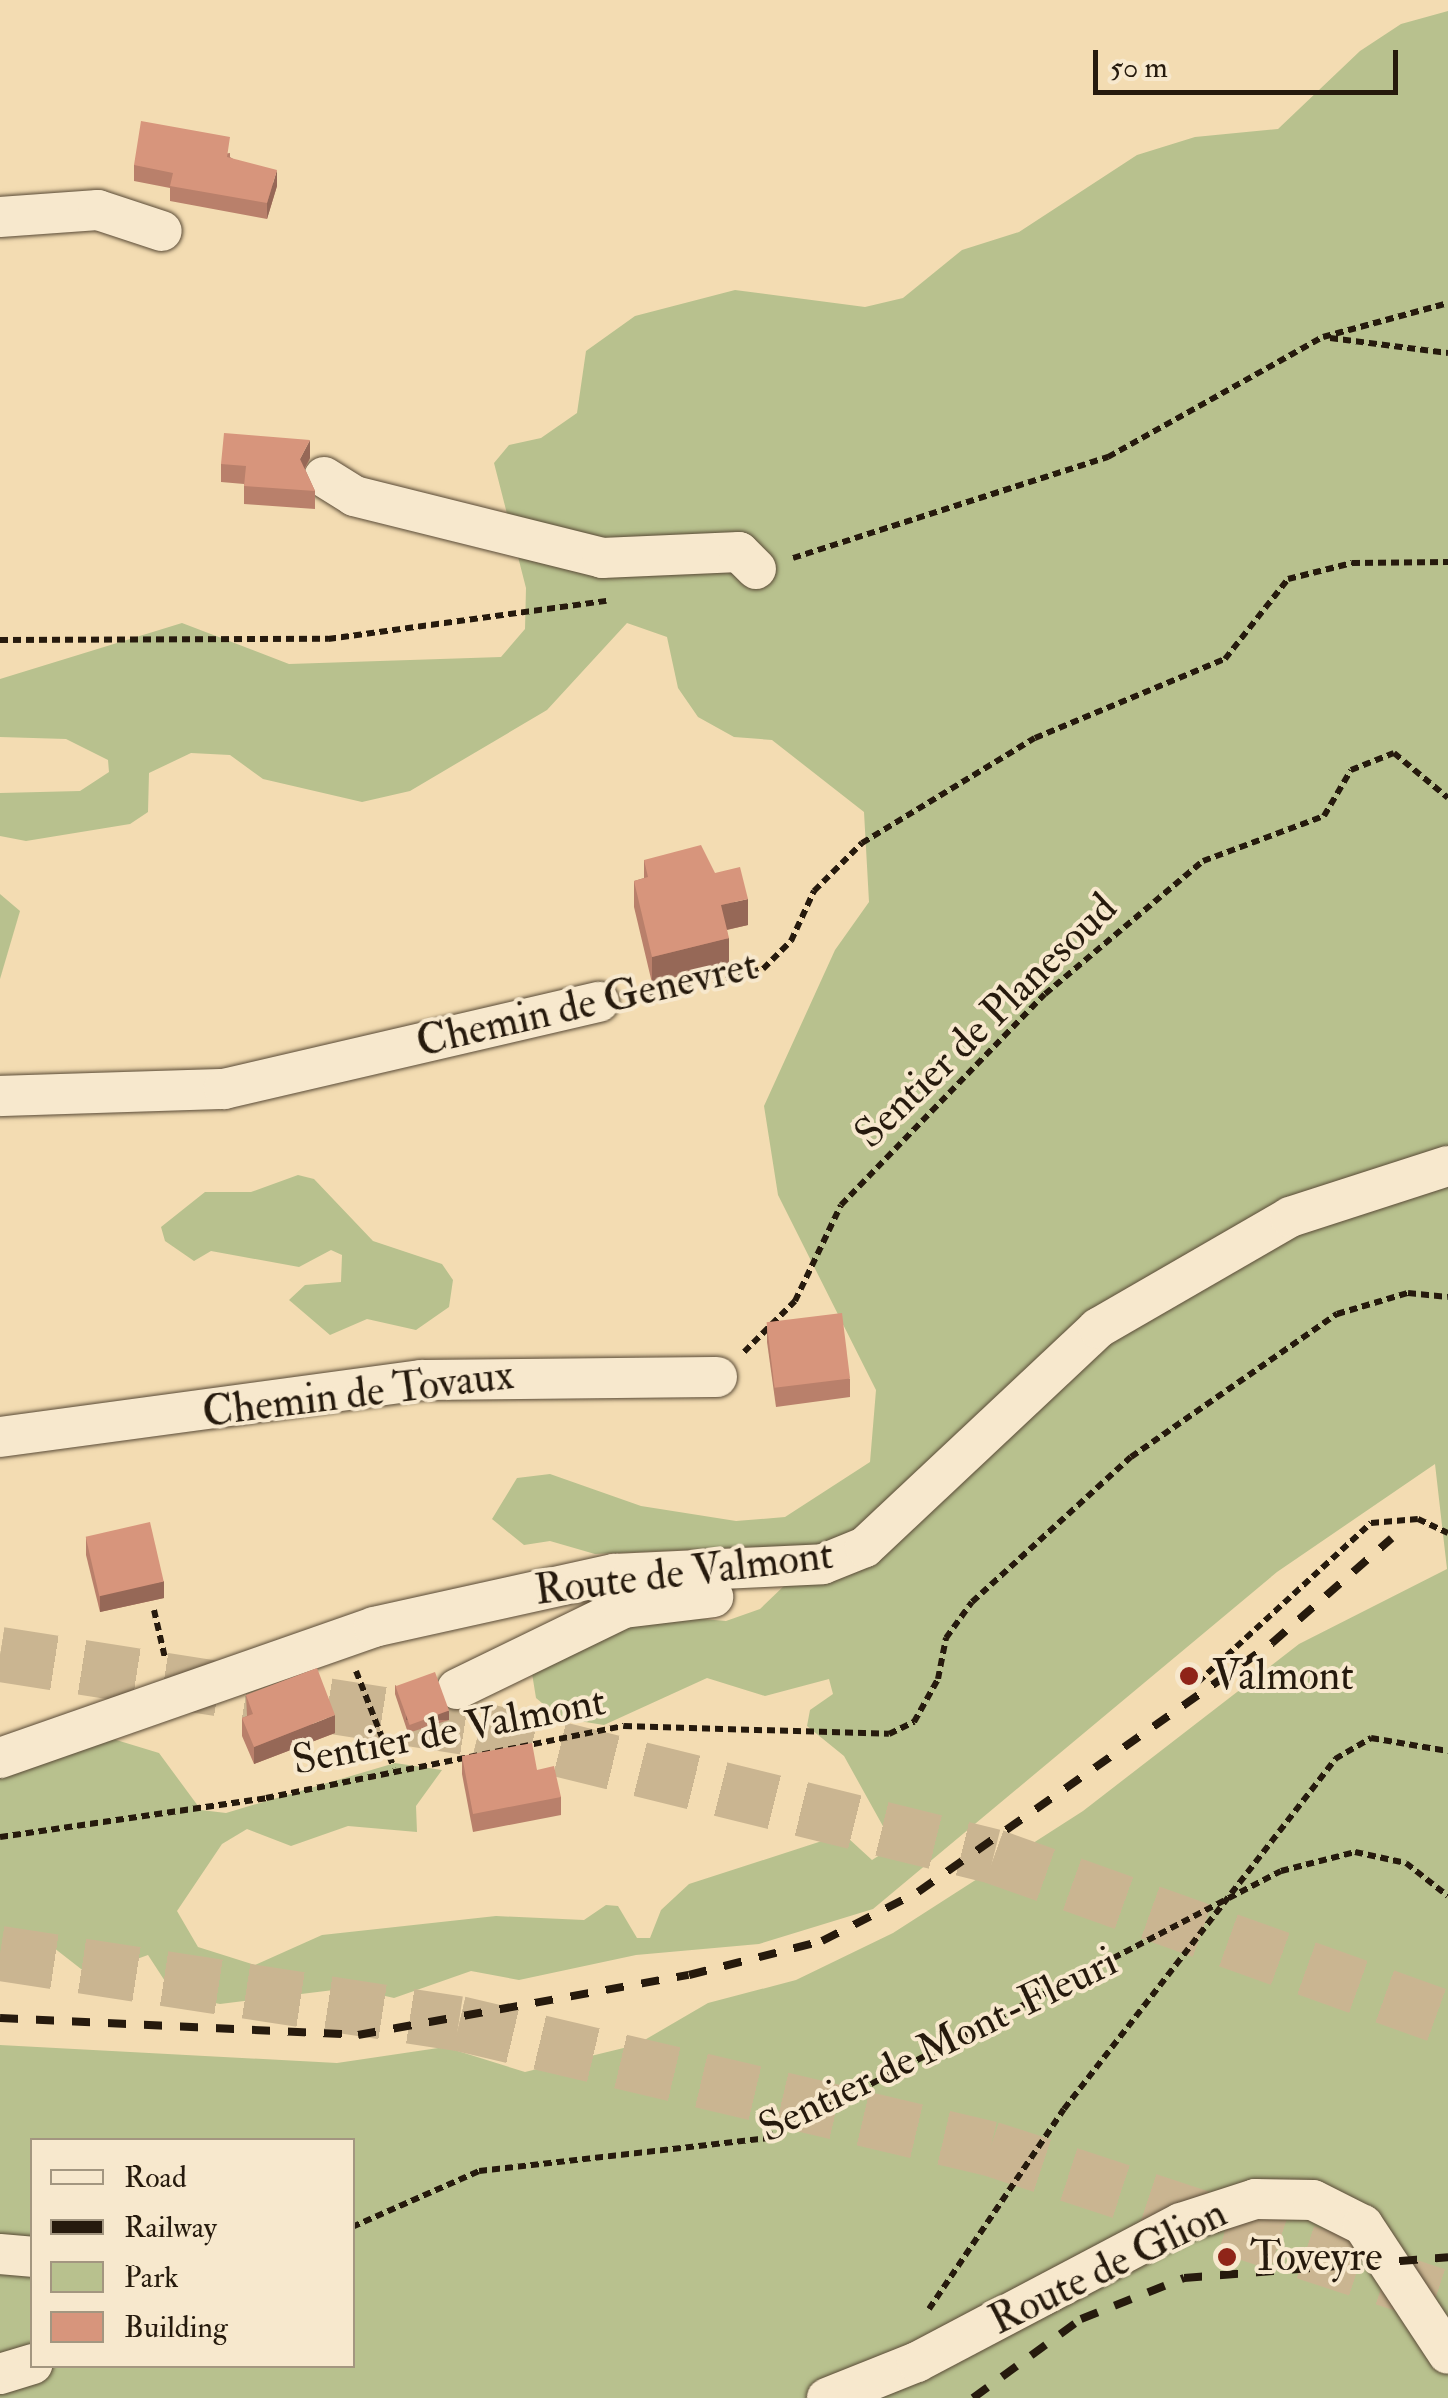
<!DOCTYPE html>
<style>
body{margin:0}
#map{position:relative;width:1448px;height:2398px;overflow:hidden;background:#f3dcb2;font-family:"IM FELL Double Pica",serif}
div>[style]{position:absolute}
.green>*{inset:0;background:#b8c18e}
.highway-tunnel>*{height:55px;margin-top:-27.5px;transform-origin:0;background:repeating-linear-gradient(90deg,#cab591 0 55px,transparent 0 83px)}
.path>*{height:6px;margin-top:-3px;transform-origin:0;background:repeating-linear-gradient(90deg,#261a0d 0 8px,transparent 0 13px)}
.roads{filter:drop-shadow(0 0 2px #594a36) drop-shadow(0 0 2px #594a36)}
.minor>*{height:40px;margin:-20px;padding:0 20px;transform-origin:20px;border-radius:20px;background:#f7e8cd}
.rail>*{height:8px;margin-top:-4px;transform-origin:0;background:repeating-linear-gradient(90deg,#261a0d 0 18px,transparent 0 36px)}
.wall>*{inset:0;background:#b9806b}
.shaded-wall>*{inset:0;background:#966857;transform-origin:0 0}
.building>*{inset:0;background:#d7957c;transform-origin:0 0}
.dots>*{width:28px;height:28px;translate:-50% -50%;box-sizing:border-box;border:5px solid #f7e8cd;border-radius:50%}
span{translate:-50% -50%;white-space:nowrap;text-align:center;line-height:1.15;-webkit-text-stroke:8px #f7e8cd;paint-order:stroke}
.street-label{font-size:42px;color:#261a0d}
.poi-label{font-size:42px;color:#261a0d}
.left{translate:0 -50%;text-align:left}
.legend{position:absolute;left:30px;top:2138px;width:325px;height:230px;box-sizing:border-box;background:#f7e8cd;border:2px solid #a39680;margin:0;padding:12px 18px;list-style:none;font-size:30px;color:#261a0d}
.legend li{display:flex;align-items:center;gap:20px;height:50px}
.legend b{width:50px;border:2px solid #a39680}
.scale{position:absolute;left:1093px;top:50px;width:305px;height:45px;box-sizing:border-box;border:5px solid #261a0d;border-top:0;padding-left:12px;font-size:30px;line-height:35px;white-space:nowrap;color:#261a0d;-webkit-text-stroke:8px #f7e8cd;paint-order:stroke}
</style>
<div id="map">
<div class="green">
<i style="clip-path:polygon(evenodd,1448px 11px,1448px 2398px,0 2398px,0 2045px,337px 2063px,445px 2047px,525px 2072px,636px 2045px,708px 2003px,796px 1980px,893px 1933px,1083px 1811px,1299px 1644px,1447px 1569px,1435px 1464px,1277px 1572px,873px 1909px,759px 1944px,636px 1955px,519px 1980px,471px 1971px,394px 1998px,350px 1988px,220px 2004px,174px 1995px,148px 1955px,90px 1976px,40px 1937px,0 1957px,0 1773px,113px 1739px,159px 1753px,201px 1810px,226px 1813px,395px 1763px,442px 1770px,416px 1806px,417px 1832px,348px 1826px,291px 1846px,247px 1829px,222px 1844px,177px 1911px,198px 1947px,255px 1965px,322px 1935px,496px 1916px,584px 1920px,606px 1905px,618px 1906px,637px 1938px,650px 1938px,661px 1910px,689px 1884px,825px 1840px,848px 1838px,872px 1860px,894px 1846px,844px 1756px,807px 1726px,810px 1710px,833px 1694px,829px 1679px,765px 1696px,707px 1678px,604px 1725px,560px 1718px,536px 1698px,529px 1655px,668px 1616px,726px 1621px,760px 1609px,786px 1584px,756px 1547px,595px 1554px,550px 1541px,524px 1545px,492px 1519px,517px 1478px,550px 1474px,641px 1506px,736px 1521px,785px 1517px,870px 1462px,876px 1390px,778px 1195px,764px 1106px,835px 950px,869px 902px,864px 812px,772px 740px,734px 737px,698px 717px,678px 688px,667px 637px,627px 623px,547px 710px,410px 791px,362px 802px,263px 779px,230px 755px,191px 753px,149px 773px,148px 812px,130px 824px,26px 841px,0 836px,0 793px,80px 791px,109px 772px,108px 760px,66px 739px,0 737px,0 679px,182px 623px,289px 664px,501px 657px,525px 629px,526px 588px,494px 463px,509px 445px,541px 438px,577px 413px,586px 351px,635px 316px,735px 290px,865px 307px,903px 298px,962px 250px,1019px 232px,1137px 155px,1195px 137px,1278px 129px,1360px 51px,1401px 24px,1448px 11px,32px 2140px,352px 2140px,352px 2366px,32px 2366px,32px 2140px)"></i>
<i style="clip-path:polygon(0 894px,20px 911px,0 979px)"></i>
<i style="clip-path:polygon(298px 1175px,314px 1179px,373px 1241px,442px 1264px,453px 1280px,449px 1307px,416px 1330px,367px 1319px,330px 1335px,289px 1300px,305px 1285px,341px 1282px,342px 1255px,331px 1250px,299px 1267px,211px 1251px,194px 1261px,165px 1241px,161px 1227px,205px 1192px,251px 1192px)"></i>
</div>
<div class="highway-tunnel">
<i style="left:0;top:1654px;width:485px;rotate:8.9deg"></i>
<i style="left:479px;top:1729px;width:530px;rotate:13.85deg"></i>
<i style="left:994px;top:1856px;width:482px;rotate:19.7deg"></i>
<i style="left:0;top:1953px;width:464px;rotate:8.7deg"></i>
<i style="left:459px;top:2023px;width:546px;rotate:13.25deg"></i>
<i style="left:990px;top:2148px;width:482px;rotate:18.2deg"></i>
</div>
<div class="path">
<i style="left:1330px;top:338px;width:119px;rotate:7.2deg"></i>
<i style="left:793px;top:558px;width:331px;rotate:-17.8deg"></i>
<i style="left:1108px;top:457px;width:246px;rotate:-29.2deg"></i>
<i style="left:1323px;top:337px;width:130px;rotate:-15.2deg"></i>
<i style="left:0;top:640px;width:328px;rotate:-0.2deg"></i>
<i style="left:328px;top:639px;width:281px;rotate:-7.8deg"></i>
<i style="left:637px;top:999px;width:130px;rotate:-13.4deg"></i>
<i style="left:763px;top:969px;width:40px;rotate:-45deg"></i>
<i style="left:791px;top:941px;width:55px;rotate:-65.3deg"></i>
<i style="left:814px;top:891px;width:68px;rotate:-45deg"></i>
<i style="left:862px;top:843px;width:202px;rotate:-31.3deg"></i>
<i style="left:1035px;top:738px;width:206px;rotate:-22.6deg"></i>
<i style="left:1225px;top:659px;width:102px;rotate:-51.8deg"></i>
<i style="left:1288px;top:579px;width:66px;rotate:-14deg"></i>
<i style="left:1352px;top:563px;width:96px;rotate:-0.6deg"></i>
<i style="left:744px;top:1352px;width:72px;rotate:-45deg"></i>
<i style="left:795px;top:1301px;width:106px;rotate:-64.4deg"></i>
<i style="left:841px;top:1205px;width:293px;rotate:-46deg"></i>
<i style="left:1045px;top:994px;width:207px;rotate:-40.1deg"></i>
<i style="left:1203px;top:861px;width:129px;rotate:-20.4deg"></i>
<i style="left:1324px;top:816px;width:53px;rotate:-59.6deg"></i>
<i style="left:1351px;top:770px;width:46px;rotate:-21.6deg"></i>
<i style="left:1394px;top:753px;width:70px;rotate:39.8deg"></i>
<i style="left:154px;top:1610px;width:49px;rotate:77.1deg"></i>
<i style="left:356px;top:1671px;width:104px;rotate:68.6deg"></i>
<i style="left:1198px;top:1682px;width:235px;rotate:-42.6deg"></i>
<i style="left:1371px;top:1523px;width:47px;rotate:-4.9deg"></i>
<i style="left:1418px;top:1519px;width:33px;rotate:25deg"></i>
<i style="left:0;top:1837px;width:269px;rotate:-8.3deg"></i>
<i style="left:266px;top:1798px;width:365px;rotate:-11.4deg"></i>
<i style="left:624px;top:1726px;width:265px;rotate:1.7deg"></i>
<i style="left:889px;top:1734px;width:28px;rotate:-26deg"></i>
<i style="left:914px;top:1722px;width:49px;rotate:-60.8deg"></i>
<i style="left:938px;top:1679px;width:42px;rotate:-79deg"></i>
<i style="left:946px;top:1638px;width:44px;rotate:-54.2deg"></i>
<i style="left:972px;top:1602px;width:215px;rotate:-42.4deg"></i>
<i style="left:1131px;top:1457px;width:251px;rotate:-34.8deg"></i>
<i style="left:1337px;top:1314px;width:74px;rotate:-16.5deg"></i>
<i style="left:1408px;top:1293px;width:40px;rotate:5.7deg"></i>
<i style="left:352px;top:2227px;width:139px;rotate:-23.8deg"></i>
<i style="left:479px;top:2171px;width:290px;rotate:-6.5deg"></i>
<i style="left:767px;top:2138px;width:579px;rotate:-27.45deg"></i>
<i style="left:1281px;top:1871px;width:76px;rotate:-14.4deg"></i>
<i style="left:1355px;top:1852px;width:52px;rotate:12.2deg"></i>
<i style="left:1406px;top:1863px;width:53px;rotate:38.2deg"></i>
<i style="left:929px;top:2309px;width:241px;rotate:-56deg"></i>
<i style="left:1064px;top:2109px;width:443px;rotate:-52.2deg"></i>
<i style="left:1335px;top:1759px;width:42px;rotate:-30.3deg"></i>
<i style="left:1371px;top:1738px;width:78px;rotate:9.6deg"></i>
</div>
<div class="roads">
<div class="minor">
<i style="left:0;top:217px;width:98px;rotate:-4.1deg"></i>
<i style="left:98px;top:210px;width:67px;rotate:18.2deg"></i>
<i style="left:324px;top:477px;width:36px;rotate:32deg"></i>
<i style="left:354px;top:496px;width:256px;rotate:14deg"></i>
<i style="left:602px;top:558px;width:137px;rotate:-2.5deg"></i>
<i style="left:739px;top:552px;width:24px;rotate:45deg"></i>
<i style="left:0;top:1096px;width:224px;rotate:-1.8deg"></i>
<i style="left:224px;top:1089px;width:385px;rotate:-13.1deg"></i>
<i style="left:0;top:1437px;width:425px;rotate:-7.7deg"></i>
<i style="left:421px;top:1380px;width:296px;rotate:-0.6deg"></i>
<i style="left:457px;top:1689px;width:186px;rotate:-25.9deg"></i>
<i style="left:624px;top:1608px;width:90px;rotate:-7deg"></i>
<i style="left:0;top:1758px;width:396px;rotate:-19.3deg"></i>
<i style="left:374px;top:1627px;width:246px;rotate:-12.5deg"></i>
<i style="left:614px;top:1574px;width:209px;rotate:-2.7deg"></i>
<i style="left:823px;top:1564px;width:45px;rotate:-22deg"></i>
<i style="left:865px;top:1547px;width:320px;rotate:-43.2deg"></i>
<i style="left:1098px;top:1328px;width:222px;rotate:-30deg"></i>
<i style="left:1290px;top:1217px;width:166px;rotate:-17.9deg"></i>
<i style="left:0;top:2254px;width:32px;rotate:5deg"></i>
<i style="left:0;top:2374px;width:34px;rotate:-17deg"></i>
<i style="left:827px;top:2398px;width:97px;rotate:-21.8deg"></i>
<i style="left:917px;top:2362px;width:298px;rotate:-27.8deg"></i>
<i style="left:1181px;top:2223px;width:78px;rotate:-18deg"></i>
<i style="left:1255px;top:2199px;width:58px;rotate:1deg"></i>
<i style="left:1313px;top:2200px;width:56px;rotate:26.6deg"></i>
<i style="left:1363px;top:2225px;width:154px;rotate:56.6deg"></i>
</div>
</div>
<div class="rail">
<i style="left:0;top:2018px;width:358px;rotate:2.7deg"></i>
<i style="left:358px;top:2035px;width:336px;rotate:-10.3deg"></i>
<i style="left:689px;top:1975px;width:137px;rotate:-14.3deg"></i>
<i style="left:822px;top:1941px;width:108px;rotate:-27deg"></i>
<i style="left:918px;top:1892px;width:433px;rotate:-35.1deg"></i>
<i style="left:1272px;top:1643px;width:159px;rotate:-41.2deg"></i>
<i style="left:973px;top:2398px;width:134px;rotate:-36.2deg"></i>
<i style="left:1081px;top:2319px;width:111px;rotate:-21.7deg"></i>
<i style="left:1184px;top:2278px;width:265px;rotate:-4.5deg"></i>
</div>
<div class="wall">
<i style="clip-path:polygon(230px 153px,230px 157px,277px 186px,267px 219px,170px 201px,170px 188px,134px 181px,134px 165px)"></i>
<i style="clip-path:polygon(310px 458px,305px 469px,315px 491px,315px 509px,244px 504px,244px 484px,221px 482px,221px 464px)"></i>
<i style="clip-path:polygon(644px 860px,715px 873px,748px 925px,727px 930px,729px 964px,652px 983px,634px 907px,634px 881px,644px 878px)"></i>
<i style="clip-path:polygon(767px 1324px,850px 1379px,850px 1397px,776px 1407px,767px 1342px)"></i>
<i style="clip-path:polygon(86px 1537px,164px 1598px,100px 1612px,86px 1555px)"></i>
<i style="clip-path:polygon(395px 1685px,449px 1720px,408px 1733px,395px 1694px)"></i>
<i style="clip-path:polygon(246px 1695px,335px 1733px,254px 1764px,242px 1736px,242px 1718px,247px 1716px)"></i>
<i style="clip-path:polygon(462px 1756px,537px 1770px,561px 1797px,561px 1815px,473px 1832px,462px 1774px)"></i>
</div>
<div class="shaded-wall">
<i style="clip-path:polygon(277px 170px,277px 186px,267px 219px,267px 203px)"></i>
<i style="clip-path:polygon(310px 440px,310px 458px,300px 477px,300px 459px)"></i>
<i style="clip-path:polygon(748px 899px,748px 925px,721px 931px,721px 905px)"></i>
<i style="clip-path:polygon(729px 938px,729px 964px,652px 983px,652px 957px)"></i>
<i style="clip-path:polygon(164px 1581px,164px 1598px,100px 1612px,100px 1594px)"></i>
<i style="left:449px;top:1711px;width:9px;height:43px;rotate:90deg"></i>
<i style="clip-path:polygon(335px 1715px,335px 1733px,254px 1764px,254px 1747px)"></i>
</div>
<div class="building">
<i style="clip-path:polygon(141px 121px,230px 137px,227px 157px,277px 170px,267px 203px,170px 186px,173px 173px,134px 165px)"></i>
<i style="clip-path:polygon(224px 433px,310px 440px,300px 459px,315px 491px,244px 486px,246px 466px,221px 464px)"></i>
<i style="clip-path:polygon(701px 845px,715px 873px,740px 867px,748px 899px,721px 905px,729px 938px,652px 957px,634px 881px,648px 877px,644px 860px)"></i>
<i style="left:842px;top:1313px;width:66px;height:76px;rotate:83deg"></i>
<i style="left:150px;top:1522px;width:61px;height:66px;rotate:77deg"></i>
<i style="clip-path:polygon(317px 1668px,335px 1715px,254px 1747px,242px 1718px,253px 1714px,246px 1695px)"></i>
<i style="left:435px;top:1672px;width:41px;height:42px;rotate:70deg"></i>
<i style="clip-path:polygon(532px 1743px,537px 1770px,554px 1766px,561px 1797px,473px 1814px,462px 1756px)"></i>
</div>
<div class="dots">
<i style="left:1189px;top:1676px;background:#8f2418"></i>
<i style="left:1227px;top:2257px;background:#8f2418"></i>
</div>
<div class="street-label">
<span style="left:587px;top:1004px;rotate:-13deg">Chemin de Genevret</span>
<span style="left:986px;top:1021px;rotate:-44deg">Sentier de Planesoud</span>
<span style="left:358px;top:1394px;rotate:-7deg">Chemin de Tovaux</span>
<span style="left:684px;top:1573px;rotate:-7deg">Route de Valmont</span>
<span style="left:449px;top:1731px;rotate:-11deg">Sentier de Valmont</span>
<span style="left:938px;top:2045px;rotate:-26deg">Sentier de Mont-Fleuri</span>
<span style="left:1108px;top:2267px;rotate:-26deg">Route de Glion</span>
</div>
<div class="poi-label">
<span class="left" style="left:1212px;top:1676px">Valmont</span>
<span class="left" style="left:1250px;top:2257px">Toveyre</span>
</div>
<ul class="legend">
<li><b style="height:12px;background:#f7e8cd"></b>Road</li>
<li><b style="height:12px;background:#261a0d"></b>Railway</li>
<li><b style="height:28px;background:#b8c18e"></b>Park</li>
<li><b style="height:28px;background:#d7957c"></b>Building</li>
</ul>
<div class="scale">50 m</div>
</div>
